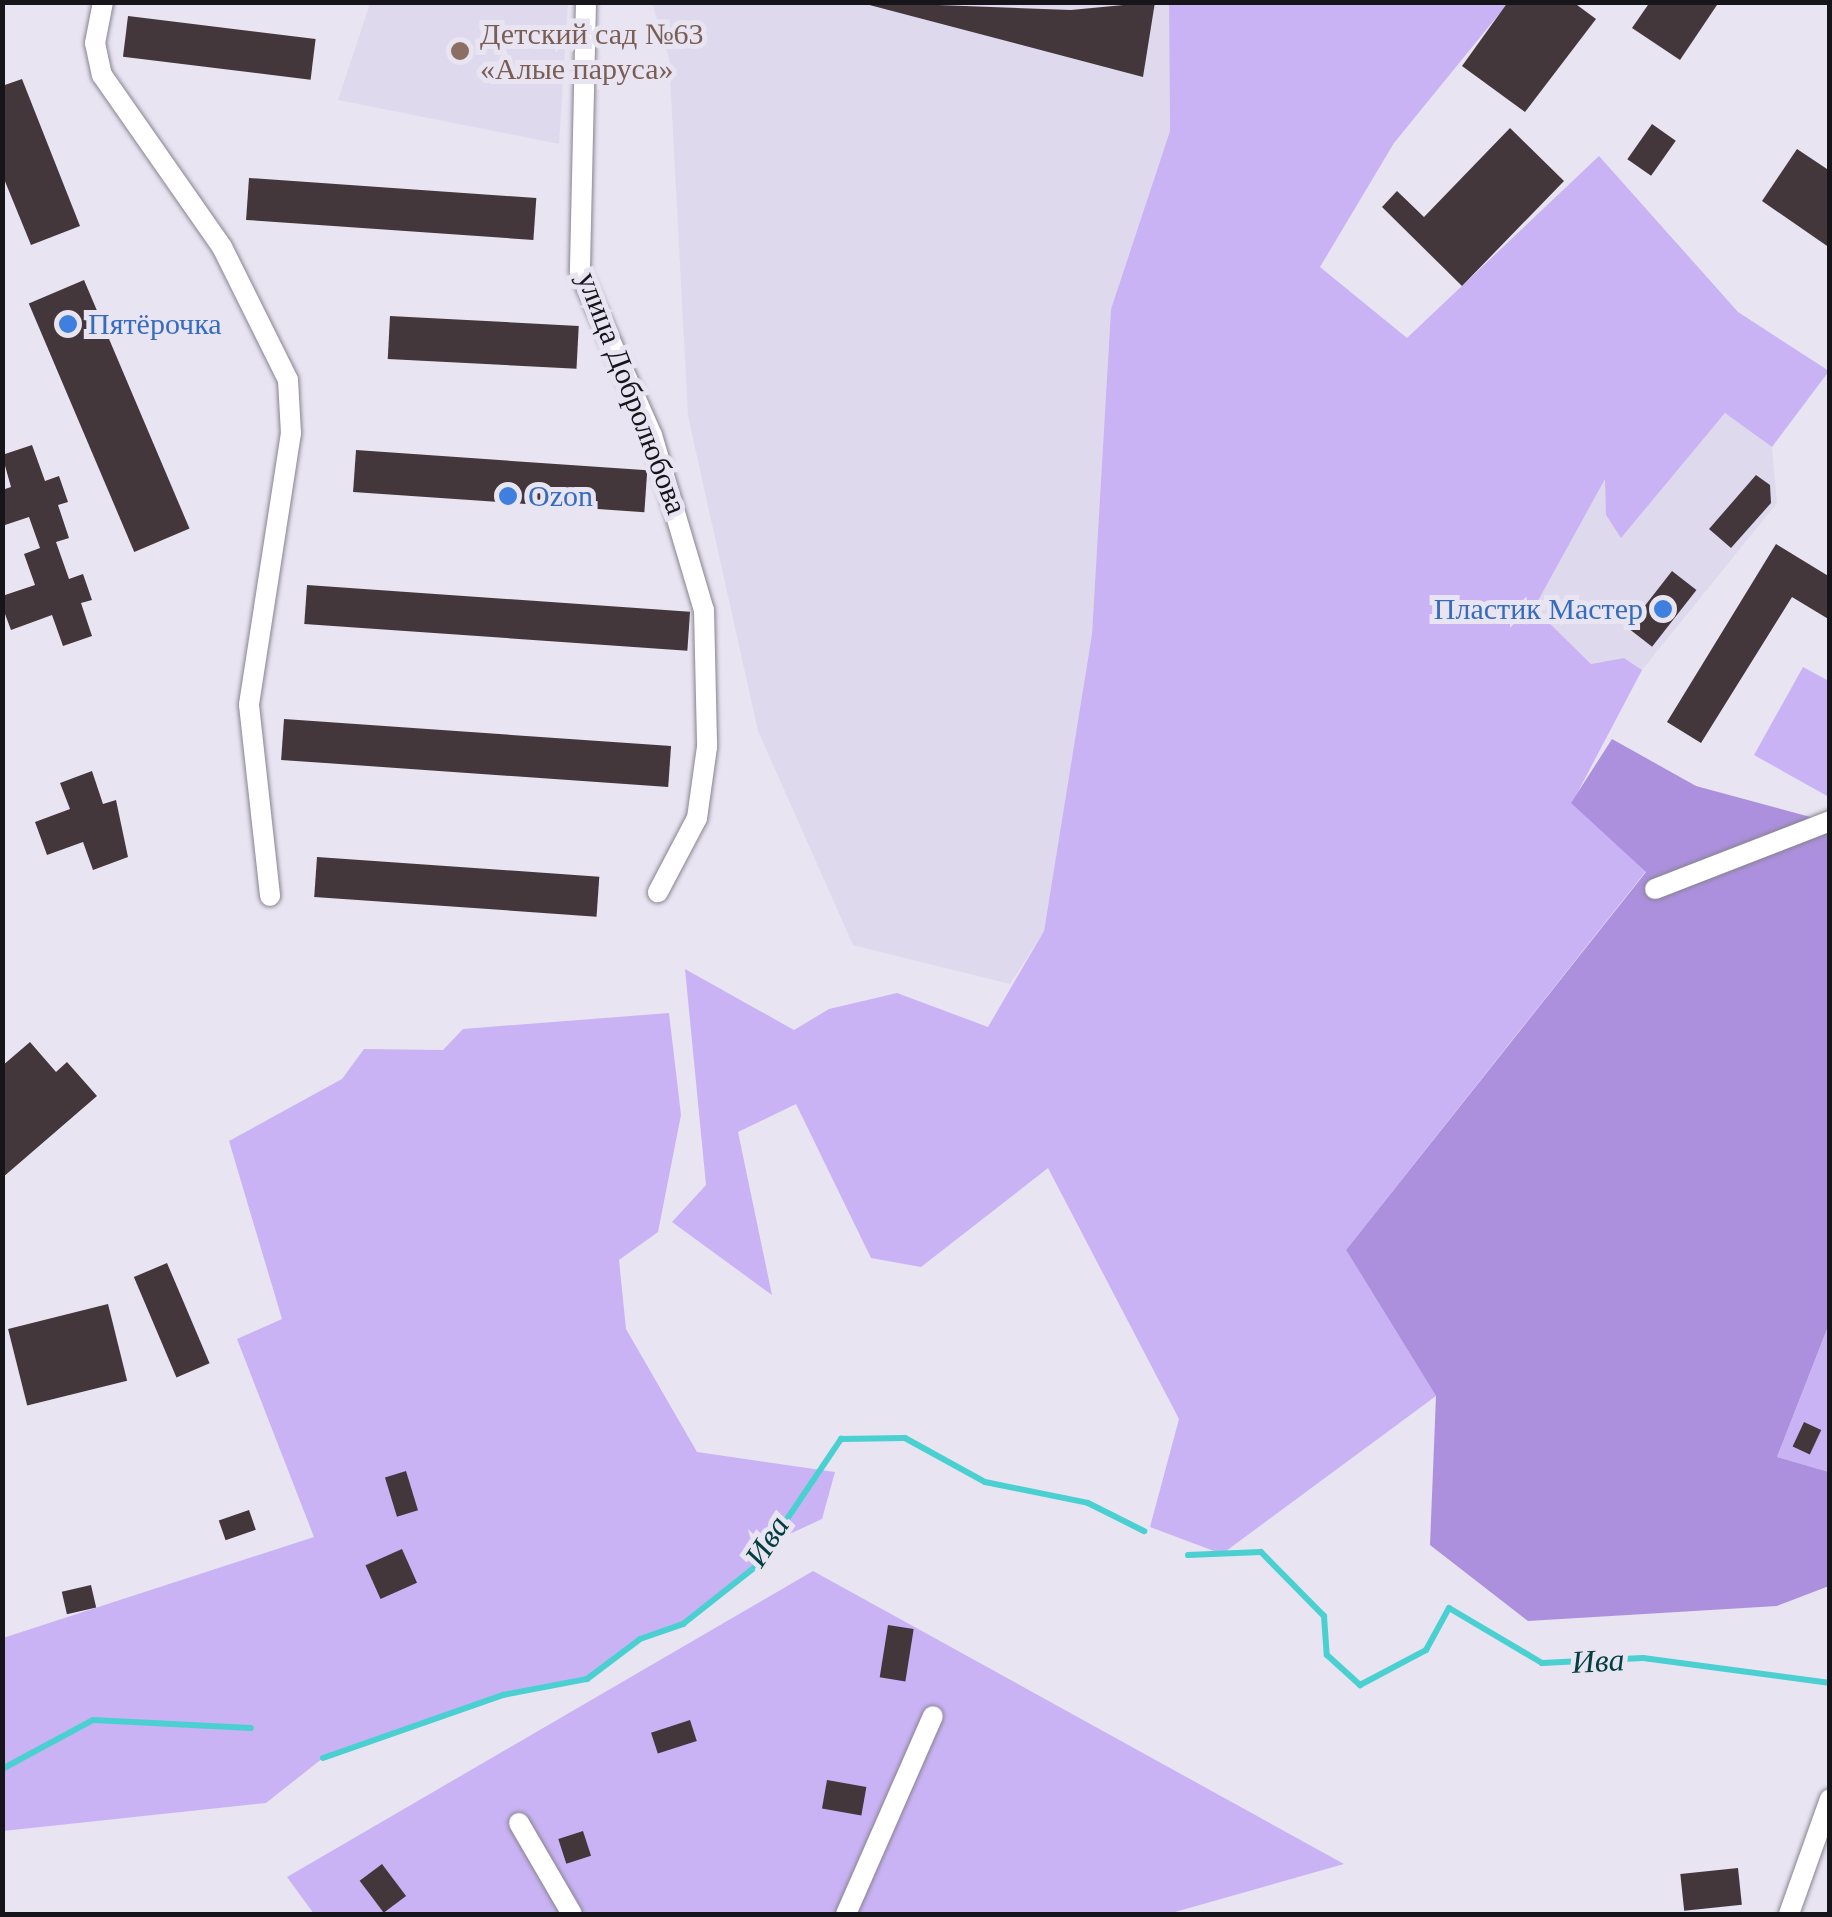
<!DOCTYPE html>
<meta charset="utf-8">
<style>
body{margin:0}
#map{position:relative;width:1832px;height:1917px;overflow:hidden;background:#e8e4f2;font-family:Georgia,serif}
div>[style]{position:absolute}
.built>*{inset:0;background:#dfd9ee}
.green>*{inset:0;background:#cab3f5}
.forest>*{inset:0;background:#ac90dd}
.stream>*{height:6px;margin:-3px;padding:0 3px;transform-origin:3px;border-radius:3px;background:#4bd0d2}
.building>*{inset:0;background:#44373c;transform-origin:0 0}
.roads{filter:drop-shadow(0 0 2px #878390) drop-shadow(0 0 2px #878390)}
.street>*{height:20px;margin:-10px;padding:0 10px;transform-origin:10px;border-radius:10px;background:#fff}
.dots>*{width:28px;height:28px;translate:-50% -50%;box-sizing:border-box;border:5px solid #e8e4f2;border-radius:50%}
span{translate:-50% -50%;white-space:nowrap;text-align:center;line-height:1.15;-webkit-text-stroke:10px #e8e4f2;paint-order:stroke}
.education-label{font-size:30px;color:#785e54}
.left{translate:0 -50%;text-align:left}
.shop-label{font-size:30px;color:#366cbe}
.right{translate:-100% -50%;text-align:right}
.street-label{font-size:30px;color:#161519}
.water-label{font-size:32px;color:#003e3f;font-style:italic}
.frame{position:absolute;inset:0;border:5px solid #161519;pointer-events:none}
</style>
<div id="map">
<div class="built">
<i style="clip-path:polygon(370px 3px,568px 3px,559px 144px,338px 100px)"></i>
<i style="clip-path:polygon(652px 3px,1169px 3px,1170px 131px,1111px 309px,1092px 634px,1044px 931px,1010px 984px,853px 945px,758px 731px,688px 416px,669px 58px)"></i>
<i style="clip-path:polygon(1726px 412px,1772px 447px,1777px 503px,1642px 670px,1624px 658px,1591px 664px,1533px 609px,1606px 476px,1621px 537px)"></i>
</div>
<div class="green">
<i style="clip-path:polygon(1169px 3px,1508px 3px,1394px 143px,1320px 267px,1407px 338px,1599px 156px,1738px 312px,1829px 371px,1772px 447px,1725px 413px,1621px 538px,1606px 515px,1605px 479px,1534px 608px,1591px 664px,1624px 658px,1642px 670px,1572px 803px,1646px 871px,1346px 1250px,1436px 1396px,1222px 1554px,1150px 1527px,1179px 1419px,1048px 1168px,921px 1267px,871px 1258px,796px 1104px,738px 1132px,772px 1295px,672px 1222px,706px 1185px,685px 969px,794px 1030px,829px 1009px,897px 993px,988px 1027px,1044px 931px,1092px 634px,1111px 309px,1170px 131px)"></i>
<i style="clip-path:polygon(1803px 667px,1829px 681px,1829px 797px,1754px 755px)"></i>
<i style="clip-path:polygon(669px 1013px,681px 1115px,658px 1232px,619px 1260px,626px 1329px,697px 1452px,835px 1472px,822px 1519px,768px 1544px,754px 1568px,683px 1624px,640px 1639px,587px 1679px,503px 1695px,323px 1758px,266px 1803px,3px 1831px,3px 1638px,314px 1537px,237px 1339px,282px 1319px,229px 1141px,342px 1079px,364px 1049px,443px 1050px,463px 1029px)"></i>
<i style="clip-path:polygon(1829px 1324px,1829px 1472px,1777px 1457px)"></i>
<i style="clip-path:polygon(813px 1571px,1344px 1864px,1168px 1914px,314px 1914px,287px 1877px)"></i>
</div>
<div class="forest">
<i style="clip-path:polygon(1612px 739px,1696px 786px,1829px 822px,1829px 1324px,1777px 1457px,1829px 1472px,1829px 1586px,1777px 1606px,1528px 1621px,1430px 1545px,1436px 1396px,1346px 1250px,1646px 872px,1571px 803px)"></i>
</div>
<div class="stream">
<i style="left:1188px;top:1555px;width:73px;rotate:-2.4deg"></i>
<i style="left:1261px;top:1552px;width:90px;rotate:45.5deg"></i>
<i style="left:1324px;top:1616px;width:39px;rotate:86deg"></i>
<i style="left:1327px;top:1655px;width:45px;rotate:42.3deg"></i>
<i style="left:1360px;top:1685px;width:75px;rotate:-27.9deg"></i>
<i style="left:1426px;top:1650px;width:48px;rotate:-61.3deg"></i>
<i style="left:1449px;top:1608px;width:108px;rotate:30.6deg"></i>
<i style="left:1542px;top:1663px;width:101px;rotate:-2.8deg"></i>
<i style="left:1643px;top:1658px;width:189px;rotate:7.6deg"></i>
<i style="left:323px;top:1758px;width:191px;rotate:-19.3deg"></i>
<i style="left:503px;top:1695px;width:86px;rotate:-10.8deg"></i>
<i style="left:587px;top:1679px;width:66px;rotate:-37deg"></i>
<i style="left:640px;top:1639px;width:46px;rotate:-19.2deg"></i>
<i style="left:683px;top:1624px;width:90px;rotate:-38.3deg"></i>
<i style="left:754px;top:1568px;width:156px;rotate:-56deg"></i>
<i style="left:841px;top:1439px;width:64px;rotate:-0.9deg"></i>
<i style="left:905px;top:1438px;width:91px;rotate:28.8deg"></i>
<i style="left:985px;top:1482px;width:105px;rotate:11.5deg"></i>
<i style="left:1088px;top:1503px;width:63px;rotate:26.6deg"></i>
<i style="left:2px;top:1769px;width:103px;rotate:-28.3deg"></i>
<i style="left:93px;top:1720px;width:158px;rotate:2.9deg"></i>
</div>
<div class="building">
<i style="clip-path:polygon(858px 2px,1071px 10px,1155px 2px,1143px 77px)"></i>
<i style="clip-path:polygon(1508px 2px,1573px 2px,1596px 19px,1525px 112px,1462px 66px)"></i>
<i style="clip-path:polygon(1650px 2px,1719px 2px,1680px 60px,1632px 28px)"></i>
<i style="left:128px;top:16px;width:189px;height:41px;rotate:7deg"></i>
<i style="clip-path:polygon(22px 79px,80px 226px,31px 245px,2px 174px,2px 86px)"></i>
<i style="left:1652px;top:124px;width:29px;height:43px;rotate:35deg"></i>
<i style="clip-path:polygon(1510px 128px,1564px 181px,1462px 286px,1382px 207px,1397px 191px,1424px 217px)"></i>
<i style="clip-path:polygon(1797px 149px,1830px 171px,1830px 248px,1762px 201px)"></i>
<i style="left:249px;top:178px;width:288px;height:42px;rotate:4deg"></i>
<i style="left:84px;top:280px;width:270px;height:60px;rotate:67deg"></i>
<i style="left:390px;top:316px;width:189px;height:43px;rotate:3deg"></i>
<i style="clip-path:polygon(32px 445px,45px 481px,59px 476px,68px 502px,58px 505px,69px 538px,56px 542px,69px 579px,83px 574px,92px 600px,81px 603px,92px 636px,63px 646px,52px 615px,11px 630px,2px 606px,2px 596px,35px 585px,24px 554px,40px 548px,29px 517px,2px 526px,2px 490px,11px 487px,2px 455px)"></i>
<i style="left:356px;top:450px;width:292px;height:42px;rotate:4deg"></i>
<i style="clip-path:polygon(1756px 475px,1770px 485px,1771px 503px,1731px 548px,1709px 529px)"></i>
<i style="clip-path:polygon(1776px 544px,1830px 577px,1830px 620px,1792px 597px,1701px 743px,1667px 722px)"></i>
<i style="left:1672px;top:571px;width:31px;height:72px;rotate:38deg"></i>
<i style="left:307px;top:585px;width:384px;height:39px;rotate:4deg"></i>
<i style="left:284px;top:719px;width:388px;height:41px;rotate:4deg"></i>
<i style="clip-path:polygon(92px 771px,103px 804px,116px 800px,128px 857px,93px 870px,83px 842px,47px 855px,35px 822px,70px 809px,60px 783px)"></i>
<i style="left:317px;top:857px;width:283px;height:40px;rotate:4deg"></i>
<i style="clip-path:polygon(30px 1042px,56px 1072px,67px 1062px,97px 1096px,2px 1178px,2px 1066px)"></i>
<i style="left:167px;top:1263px;width:109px;height:36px;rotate:67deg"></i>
<i style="left:108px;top:1304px;width:79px;height:103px;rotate:76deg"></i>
<i style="left:1804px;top:1422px;width:19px;height:27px;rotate:25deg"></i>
<i style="left:406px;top:1471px;width:41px;height:22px;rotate:73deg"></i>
<i style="left:249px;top:1510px;width:21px;height:32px;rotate:71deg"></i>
<i style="left:402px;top:1549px;width:37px;height:40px;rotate:66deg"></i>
<i style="left:91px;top:1585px;width:23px;height:30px;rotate:77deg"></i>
<i style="left:888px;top:1625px;width:26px;height:53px;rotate:9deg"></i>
<i style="left:690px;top:1720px;width:22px;height:41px;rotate:72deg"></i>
<i style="left:827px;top:1780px;width:40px;height:29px;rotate:10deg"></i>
<i style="left:583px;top:1831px;width:26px;height:26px;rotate:72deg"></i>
<i style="left:382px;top:1864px;width:40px;height:28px;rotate:53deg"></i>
<i style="left:1738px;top:1868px;width:37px;height:58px;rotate:84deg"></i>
</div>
<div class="roads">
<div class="street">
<i style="left:103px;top:2px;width:42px;rotate:101deg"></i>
<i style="left:95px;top:43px;width:33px;rotate:78deg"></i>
<i style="left:102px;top:75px;width:210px;rotate:55.1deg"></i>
<i style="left:222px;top:247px;width:148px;rotate:63.6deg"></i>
<i style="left:288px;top:380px;width:53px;rotate:86.8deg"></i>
<i style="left:291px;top:433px;width:275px;rotate:98.8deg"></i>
<i style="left:249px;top:705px;width:192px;rotate:83.7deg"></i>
<i style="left:586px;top:2px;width:270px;rotate:91.3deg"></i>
<i style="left:580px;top:272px;width:178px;rotate:66.2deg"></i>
<i style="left:652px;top:435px;width:183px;rotate:73.5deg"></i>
<i style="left:704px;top:610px;width:137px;rotate:88.7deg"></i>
<i style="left:707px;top:747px;width:72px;rotate:98deg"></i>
<i style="left:697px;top:818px;width:84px;rotate:117.8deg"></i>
<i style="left:1655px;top:889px;width:188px;rotate:-21.2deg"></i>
<i style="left:519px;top:1823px;width:105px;rotate:59.8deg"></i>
<i style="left:846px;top:1914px;width:216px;rotate:-66.3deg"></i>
<i style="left:1789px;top:1914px;width:122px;rotate:-70.4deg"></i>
</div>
</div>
<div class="dots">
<i style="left:460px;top:51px;background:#8d6e63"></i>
<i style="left:68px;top:324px;background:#3f7fe0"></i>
<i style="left:508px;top:496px;background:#3f7fe0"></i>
<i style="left:1663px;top:609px;background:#3f7fe0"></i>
</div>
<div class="education-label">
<span class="left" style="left:480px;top:51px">Детский сад №63<br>«Алые паруса»</span>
</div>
<div class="shop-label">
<span class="left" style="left:88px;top:324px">Пятёрочка</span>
<span class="left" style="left:528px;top:496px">Ozon</span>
<span class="right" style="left:1643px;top:609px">Пластик Мастер</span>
</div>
<div class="street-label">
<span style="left:632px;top:393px;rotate:69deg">улица Добролюбова</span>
</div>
<div class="water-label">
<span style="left:767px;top:1541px;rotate:-57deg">Ива</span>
<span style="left:1598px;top:1661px;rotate:-3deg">Ива</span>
</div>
<div class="frame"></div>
</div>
